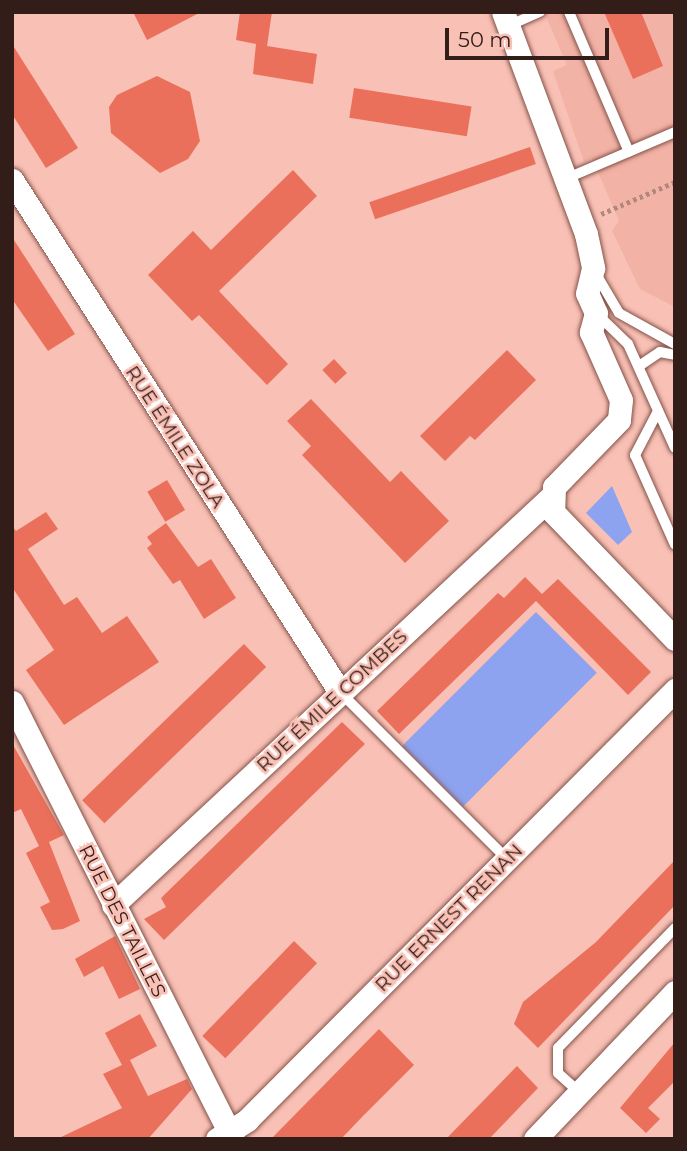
<!DOCTYPE html>
<meta charset="utf-8">
<style>
body{margin:0}
#map{position:relative;width:687px;height:1151px;overflow:hidden;background:#f9c0b5;font-family:Montserrat,sans-serif}
div>[style]{position:absolute}
.built>*{inset:0;background:#f3b2a6}
.green>*{inset:0;background:#8da3f0;transform-origin:0 0}
.building>*{inset:0;background:#ea705b;transform-origin:0 0}
.path>*{height:4.5px;margin-top:-2.25px;transform-origin:0;background:repeating-linear-gradient(90deg,#b3877e 0 3.5px,transparent 0 7px)}
.roads{filter:drop-shadow(0 0 2px #835249) drop-shadow(0 0 2px #835249)}
.lane>*{height:10px;margin:-5px;padding:0 5px;transform-origin:5px;border-radius:5px;background:#fff}
.street>*{height:23px;margin:-11.5px;padding:0 11.5px;transform-origin:11.5px;border-radius:11.5px;background:#fff}
span{translate:-50% -50%;white-space:nowrap;text-align:center;line-height:1.15;-webkit-text-stroke:5px #f9c0b5;paint-order:stroke}
.street-label{font-size:19px;color:#321d19}
.frame{position:absolute;inset:0;border:14px solid #321d19;pointer-events:none}
.scale{position:absolute;left:445px;top:28px;width:164px;height:32px;box-sizing:border-box;border:4px solid #321d19;border-top:0;padding-left:9px;font-size:21px;line-height:24px;white-space:nowrap;color:#321d19;-webkit-text-stroke:5px #f9c0b5;paint-order:stroke}
</style>
<div id="map">
<div class="built">
<i style="clip-path:polygon(544px 12px,675px 12px,675px 307px,640px 289px,612px 231px,619px 221px,592px 158px,584px 162px,553px 71px,567px 65px)"></i>
</div>
<div class="green">
<i style="clip-path:polygon(612px 486px,632px 532px,618px 545px,586px 513px)"></i>
<i style="left:536px;top:612px;width:86px;height:189px;rotate:45deg"></i>
</div>
<div class="building">
<i style="clip-path:polygon(133px 12px,201px 12px,147px 40px)"></i>
<i style="clip-path:polygon(240px 12px,272px 12px,267px 46px,317px 54px,313px 84px,253px 74px,256px 44px,236px 40px)"></i>
<i style="clip-path:polygon(604px 12px,641px 12px,663px 66px,633px 79px)"></i>
<i style="clip-path:polygon(12px 44px,78px 148px,46px 168px,12px 114px)"></i>
<i style="clip-path:polygon(157px 76px,190px 92px,200px 141px,188px 159px,160px 173px,111px 133px,109px 107px,117px 95px)"></i>
<i style="left:354px;top:88px;width:119px;height:30px;rotate:9deg"></i>
<i style="left:530px;top:147px;width:18px;height:170px;rotate:71deg"></i>
<i style="clip-path:polygon(293px 170px,317px 196px,219px 291px,288px 364px,267px 385px,199px 315px,192px 321px,148px 275px,193px 231px,211px 250px)"></i>
<i style="clip-path:polygon(12px 237px,75px 334px,48px 351px,12px 299px)"></i>
<i style="clip-path:polygon(507px 350px,536px 380px,475px 440px,470px 436px,445px 461px,420px 436px)"></i>
<i style="left:334px;top:359px;width:19px;height:16px;rotate:47deg"></i>
<i style="clip-path:polygon(311px 399px,390px 482px,401px 471px,449px 521px,405px 563px,302px 455px,311px 446px,287px 421px)"></i>
<i style="left:167px;top:480px;width:35px;height:23px;rotate:59deg"></i>
<i style="clip-path:polygon(46px 512px,58px 529px,28px 549px,64px 605px,77px 597px,102px 633px,127px 616px,159px 662px,64px 725px,26px 670px,54px 650px,12px 587px,12px 526px,16px 531px)"></i>
<i style="clip-path:polygon(166px 523px,198px 567px,211px 559px,236px 598px,204px 619px,180px 580px,173px 584px,147px 548px,152px 544px,147px 537px)"></i>
<i style="clip-path:polygon(525px 577px,542px 594px,558px 579px,651px 672px,628px 695px,536px 601px,399px 734px,377px 711px,498px 593px,504px 598px)"></i>
<i style="left:244px;top:644px;width:32px;height:225px;rotate:46deg"></i>
<i style="clip-path:polygon(342px 722px,365px 744px,164px 940px,144px 919px,166px 907px,161px 898px)"></i>
<i style="clip-path:polygon(12px 743px,64px 835px,49px 842px,80px 921px,63px 929px,52px 930px,40px 907px,50px 902px,26px 853px,39px 846px,21px 809px,12px 813px)"></i>
<i style="clip-path:polygon(675px 860px,675px 905px,538px 1048px,514px 1024px,523px 1002px,596px 942px)"></i>
<i style="clip-path:polygon(115px 936px,140px 989px,119px 999px,103px 966px,84px 977px,75px 959px)"></i>
<i style="left:294px;top:941px;width:32px;height:132px;rotate:44deg"></i>
<i style="clip-path:polygon(140px 1014px,157px 1046px,130px 1060px,148px 1096px,187px 1079px,192px 1089px,148px 1139px,57px 1139px,122px 1108px,103px 1074px,122px 1065px,105px 1033px)"></i>
<i style="clip-path:polygon(379px 1029px,414px 1065px,363px 1116px,341px 1139px,271px 1139px)"></i>
<i style="clip-path:polygon(675px 1042px,675px 1081px,648px 1108px,660px 1119px,646px 1133px,620px 1108px)"></i>
<i style="clip-path:polygon(517px 1066px,538px 1088px,489px 1139px,446px 1139px)"></i>
</div>
<div class="path">
<i style="left:601px;top:214px;width:81px;rotate:-23.4deg"></i>
</div>
<div class="roads">
<div class="lane">
<i style="left:569px;top:12px;width:152px;rotate:66.8deg"></i>
<i style="left:508px;top:26px;width:35px;rotate:-24deg"></i>
<i style="left:565px;top:179px;width:120px;rotate:-23.1deg"></i>
<i style="left:596px;top:274px;width:45px;rotate:59.5deg"></i>
<i style="left:619px;top:313px;width:64px;rotate:29deg"></i>
<i style="left:596px;top:313px;width:45px;rotate:44.1deg"></i>
<i style="left:628px;top:344px;width:114px;rotate:65.7deg"></i>
<i style="left:639px;top:366px;width:25px;rotate:-34deg"></i>
<i style="left:660px;top:352px;width:15px;rotate:11deg"></i>
<i style="left:658px;top:411px;width:50px;rotate:117.6deg"></i>
<i style="left:635px;top:455px;width:98px;rotate:66deg"></i>
<i style="left:341px;top:693px;width:235px;rotate:45deg"></i>
<i style="left:579px;top:1092px;width:28px;rotate:-138deg"></i>
<i style="left:558px;top:1073px;width:25px;rotate:-90deg"></i>
<i style="left:558px;top:1048px;width:168px;rotate:-45.7deg"></i>
</div>
<div class="street">
<i style="left:503px;top:12px;width:237px;rotate:69.5deg"></i>
<i style="left:586px;top:234px;width:35px;rotate:78deg"></i>
<i style="left:593px;top:268px;width:26px;rotate:103deg"></i>
<i style="left:587px;top:293px;width:22px;rotate:66deg"></i>
<i style="left:596px;top:313px;width:20px;rotate:105deg"></i>
<i style="left:591px;top:332px;width:74px;rotate:66.2deg"></i>
<i style="left:621px;top:400px;width:20px;rotate:96deg"></i>
<i style="left:619px;top:420px;width:93px;rotate:134.1deg"></i>
<i style="left:554px;top:487px;width:25px;rotate:92deg"></i>
<i style="left:553px;top:512px;width:176px;rotate:46.2deg"></i>
<i style="left:12px;top:180px;width:608px;rotate:57.36deg"></i>
<i style="left:12px;top:702px;width:490px;rotate:63.2deg"></i>
<i style="left:113px;top:905px;width:599px;rotate:-42.97deg"></i>
<i style="left:217px;top:1139px;width:36px;rotate:-32deg"></i>
<i style="left:247px;top:1120px;width:607px;rotate:-45.13deg"></i>
<i style="left:535px;top:1139px;width:203px;rotate:-46.4deg"></i>
</div>
</div>
<div class="street-label">
<span style="left:175px;top:437px;rotate:57deg">RUE ÉMILE ZOLA</span>
<span style="left:332px;top:701px;rotate:-43deg">RUE ÉMILE COMBES</span>
<span style="left:449px;top:918px;rotate:-45deg">RUE ERNEST RENAN</span>
<span style="left:122px;top:921px;rotate:63deg">RUE DES TAILLES</span>
</div>
<div class="frame"></div>
<div class="scale">50 m</div>
</div>
